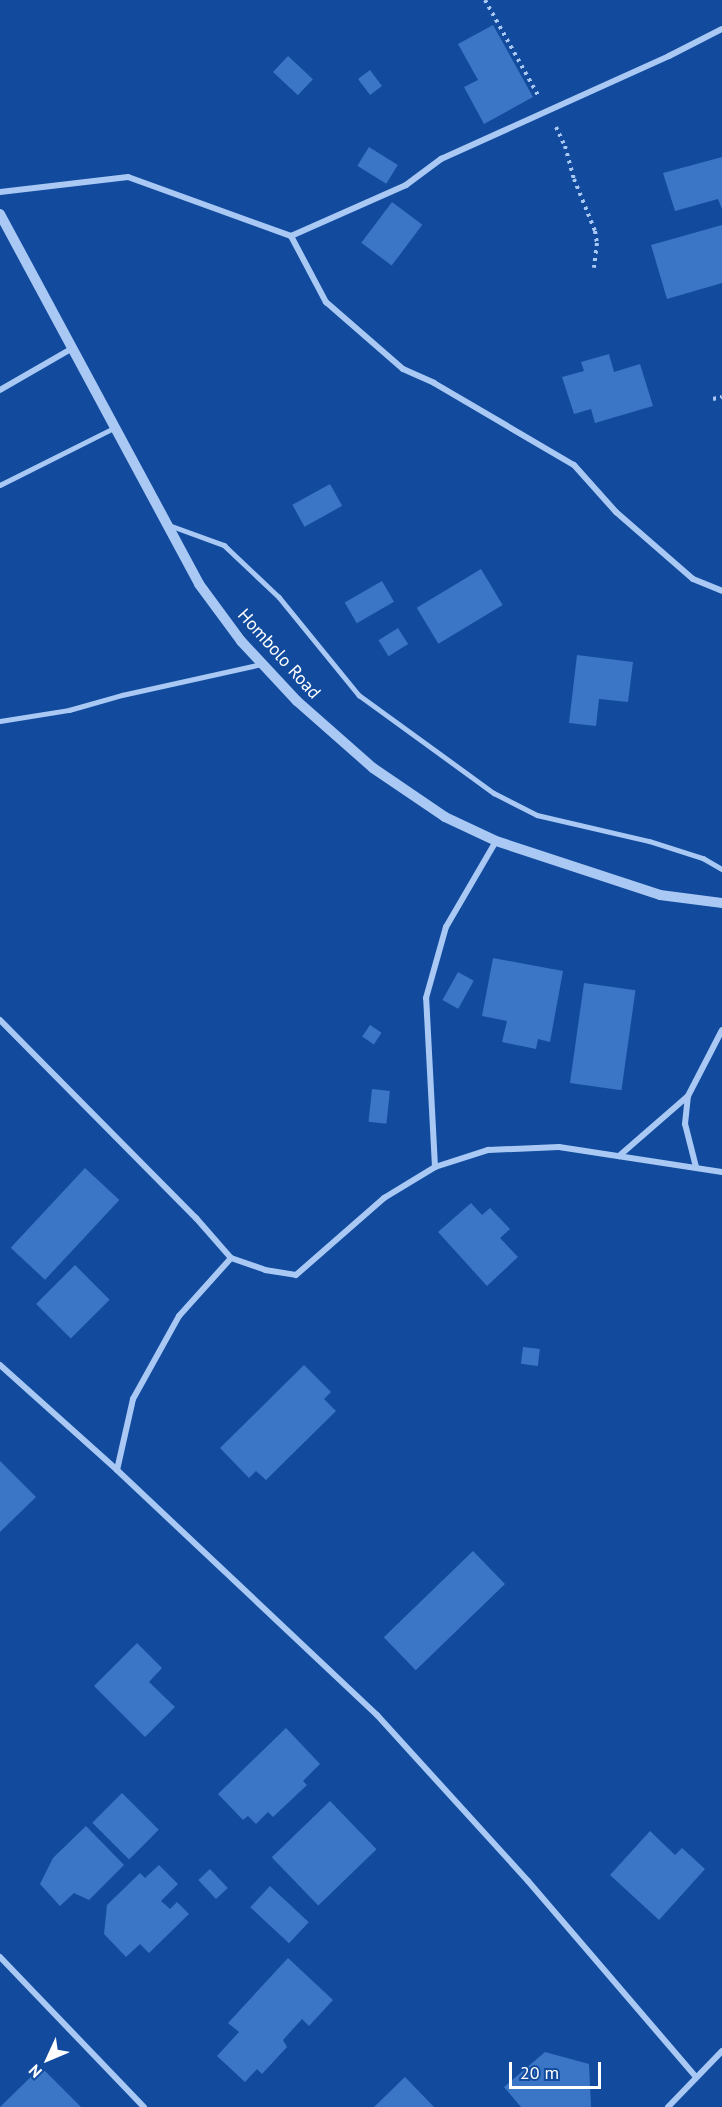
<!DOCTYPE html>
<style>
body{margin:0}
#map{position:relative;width:722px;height:2107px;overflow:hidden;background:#124b9e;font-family:"PT Sans",sans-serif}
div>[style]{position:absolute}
.building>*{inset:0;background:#3b75c5;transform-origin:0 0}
.path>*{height:4px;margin-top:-2px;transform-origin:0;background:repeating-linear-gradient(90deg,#a9c9f4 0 3px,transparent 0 7.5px)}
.service>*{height:4.5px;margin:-2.25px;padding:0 2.25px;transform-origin:2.25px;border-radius:2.25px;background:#a9c9f4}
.minor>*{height:6px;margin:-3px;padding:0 3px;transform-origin:3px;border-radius:3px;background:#a9c9f4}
.tertiary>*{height:10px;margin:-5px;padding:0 5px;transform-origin:5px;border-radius:5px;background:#a9c9f4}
span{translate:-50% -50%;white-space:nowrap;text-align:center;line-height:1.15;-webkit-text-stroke:4.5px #124b9e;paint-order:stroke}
.street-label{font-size:18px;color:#fff}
.north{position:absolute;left:18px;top:2029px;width:60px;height:60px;-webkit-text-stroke:4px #124b9e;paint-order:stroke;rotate:226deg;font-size:16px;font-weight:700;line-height:24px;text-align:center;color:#fff}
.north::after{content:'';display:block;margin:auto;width:21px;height:27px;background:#fff;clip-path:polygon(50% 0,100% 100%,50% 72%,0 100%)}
.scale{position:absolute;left:509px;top:2062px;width:92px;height:27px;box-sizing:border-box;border:3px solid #fff;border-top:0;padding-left:8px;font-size:18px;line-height:21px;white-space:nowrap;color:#fff;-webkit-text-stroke:4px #124b9e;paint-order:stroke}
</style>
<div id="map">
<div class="building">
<i style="clip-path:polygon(493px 25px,533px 97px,484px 124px,464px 87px,478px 80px,458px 44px)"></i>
<i style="left:288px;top:56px;width:34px;height:22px;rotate:43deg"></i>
<i style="left:370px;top:70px;width:20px;height:15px;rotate:53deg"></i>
<i style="left:369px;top:147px;width:34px;height:22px;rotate:32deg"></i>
<i style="clip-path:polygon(722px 157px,722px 209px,718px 199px,675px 211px,663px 173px)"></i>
<i style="left:392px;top:202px;width:38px;height:51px;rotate:37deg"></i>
<i style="clip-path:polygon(722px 225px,722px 283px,667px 299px,651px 245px)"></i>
<i style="clip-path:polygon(609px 354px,614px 372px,640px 364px,653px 406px,595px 423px,591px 409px,574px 414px,562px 377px,584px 371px,581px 362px)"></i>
<i style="left:330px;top:484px;width:25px;height:43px;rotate:61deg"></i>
<i style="left:481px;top:569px;width:42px;height:75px;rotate:59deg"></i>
<i style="left:382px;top:581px;width:24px;height:43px;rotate:60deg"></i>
<i style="left:398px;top:628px;width:19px;height:23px;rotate:58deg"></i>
<i style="clip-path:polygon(577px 655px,633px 662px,628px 702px,599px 699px,596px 726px,569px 723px)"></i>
<i style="clip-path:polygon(493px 958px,563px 971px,550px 1042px,538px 1039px,536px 1049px,502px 1042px,507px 1021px,482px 1016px)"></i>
<i style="left:458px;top:972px;width:18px;height:32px;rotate:29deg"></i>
<i style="left:584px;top:983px;width:52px;height:101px;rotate:8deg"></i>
<i style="left:370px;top:1025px;width:14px;height:14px;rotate:34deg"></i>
<i style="left:372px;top:1089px;width:18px;height:33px;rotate:6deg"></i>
<i style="left:85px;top:1168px;width:47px;height:109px;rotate:43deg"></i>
<i style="clip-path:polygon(471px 1203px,482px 1215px,490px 1208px,510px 1229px,500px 1238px,518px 1257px,487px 1286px,438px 1232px)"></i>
<i style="left:75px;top:1265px;width:49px;height:55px;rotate:45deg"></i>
<i style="left:523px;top:1347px;width:17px;height:17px;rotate:7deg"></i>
<i style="clip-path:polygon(304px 1365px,331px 1392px,324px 1399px,336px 1411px,266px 1480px,256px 1471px,249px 1478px,220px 1448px)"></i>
<i style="clip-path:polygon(0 1461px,36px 1497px,0 1532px)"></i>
<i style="left:473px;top:1551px;width:46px;height:124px;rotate:46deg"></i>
<i style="clip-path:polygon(137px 1643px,162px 1668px,149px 1682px,175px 1707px,145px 1737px,94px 1686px)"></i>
<i style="clip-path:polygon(286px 1728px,320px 1764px,303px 1781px,307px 1785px,273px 1817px,268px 1812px,256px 1824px,248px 1816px,243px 1820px,218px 1794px)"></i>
<i style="left:122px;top:1793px;width:52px;height:42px;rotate:45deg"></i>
<i style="left:330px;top:1801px;width:67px;height:81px;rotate:46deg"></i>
<i style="clip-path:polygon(86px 1826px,124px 1865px,89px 1900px,74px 1893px,60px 1906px,40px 1884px,53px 1858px)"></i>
<i style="clip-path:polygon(650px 1831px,675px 1855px,682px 1848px,705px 1869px,659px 1920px,610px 1875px)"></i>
<i style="clip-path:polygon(159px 1865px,178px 1884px,161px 1901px,170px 1909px,177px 1902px,189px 1914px,149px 1953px,140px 1944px,126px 1957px,104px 1934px,107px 1905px,140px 1873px,145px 1878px)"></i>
<i style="left:210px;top:1869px;width:26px;height:16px;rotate:47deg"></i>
<i style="left:270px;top:1886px;width:53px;height:29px;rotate:43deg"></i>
<i style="clip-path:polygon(288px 1958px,333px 2000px,309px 2026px,302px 2019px,283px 2040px,287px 2047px,262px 2074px,257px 2069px,245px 2082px,217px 2056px,239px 2032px,228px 2023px)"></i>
<i style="clip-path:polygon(545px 2052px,589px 2064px,591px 2107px,521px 2107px,504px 2087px)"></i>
<i style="clip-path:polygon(41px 2067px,81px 2107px,0 2107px)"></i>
<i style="clip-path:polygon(405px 2077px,434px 2107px,374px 2107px)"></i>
</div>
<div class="path">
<i style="left:485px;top:0;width:111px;rotate:60.9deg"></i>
<i style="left:556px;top:127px;width:21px;rotate:65deg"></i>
<i style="left:565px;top:146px;width:34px;rotate:75deg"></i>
<i style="left:574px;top:179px;width:56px;rotate:68deg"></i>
<i style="left:595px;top:231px;width:12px;rotate:81deg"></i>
<i style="left:597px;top:243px;width:25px;rotate:97deg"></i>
<i style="left:713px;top:399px;width:9px;rotate:-13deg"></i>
</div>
<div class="service">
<i style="left:0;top:485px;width:127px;rotate:-26.6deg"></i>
<i style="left:169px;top:525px;width:59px;rotate:20deg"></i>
<i style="left:224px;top:545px;width:76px;rotate:43.4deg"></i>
<i style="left:279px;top:597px;width:127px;rotate:50.8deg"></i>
<i style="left:359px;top:695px;width:167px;rotate:36deg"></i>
<i style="left:494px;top:793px;width:48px;rotate:27.1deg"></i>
<i style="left:537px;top:815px;width:115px;rotate:13.1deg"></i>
<i style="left:649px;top:841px;width:57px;rotate:17.5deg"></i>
<i style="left:703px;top:858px;width:22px;rotate:30deg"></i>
<i style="left:0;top:721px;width:70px;rotate:-9.1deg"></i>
<i style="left:69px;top:710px;width:55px;rotate:-15.8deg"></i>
<i style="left:122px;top:695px;width:143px;rotate:-12.5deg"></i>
</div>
<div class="minor">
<i style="left:0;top:192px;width:129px;rotate:-6.7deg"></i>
<i style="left:128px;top:177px;width:173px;rotate:19.9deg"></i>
<i style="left:291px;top:236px;width:126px;rotate:-23.9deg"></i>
<i style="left:406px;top:185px;width:44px;rotate:-36.6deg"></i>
<i style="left:441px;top:159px;width:250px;rotate:-24.3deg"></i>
<i style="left:669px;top:56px;width:59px;rotate:-27deg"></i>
<i style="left:291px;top:236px;width:75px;rotate:62.1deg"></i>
<i style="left:326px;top:302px;width:102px;rotate:41deg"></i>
<i style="left:403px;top:369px;width:34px;rotate:24deg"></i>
<i style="left:434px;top:383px;width:162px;rotate:30.4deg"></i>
<i style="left:574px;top:465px;width:63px;rotate:48.2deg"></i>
<i style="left:616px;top:512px;width:102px;rotate:41deg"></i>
<i style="left:693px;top:579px;width:31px;rotate:22deg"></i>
<i style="left:0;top:390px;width:82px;rotate:-30deg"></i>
<i style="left:0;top:1020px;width:279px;rotate:45.3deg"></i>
<i style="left:196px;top:1218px;width:53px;rotate:48.8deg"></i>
<i style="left:231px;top:1258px;width:36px;rotate:19deg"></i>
<i style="left:265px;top:1270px;width:31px;rotate:9deg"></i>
<i style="left:296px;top:1275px;width:117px;rotate:-41.2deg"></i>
<i style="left:384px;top:1198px;width:60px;rotate:-31.3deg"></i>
<i style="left:435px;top:1167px;width:56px;rotate:-17.8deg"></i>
<i style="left:488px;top:1150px;width:71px;rotate:-2.4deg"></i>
<i style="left:559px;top:1147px;width:165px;rotate:8.7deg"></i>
<i style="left:619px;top:1156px;width:91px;rotate:-41deg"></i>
<i style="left:435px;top:1167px;width:169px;rotate:-93deg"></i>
<i style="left:426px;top:998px;width:74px;rotate:-74.3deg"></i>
<i style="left:446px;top:927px;width:99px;rotate:-59.8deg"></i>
<i style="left:696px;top:1167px;width:44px;rotate:-104.3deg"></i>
<i style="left:685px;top:1124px;width:28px;rotate:-84deg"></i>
<i style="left:688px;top:1096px;width:74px;rotate:-62.7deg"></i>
<i style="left:0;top:1365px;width:157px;rotate:41.9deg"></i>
<i style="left:117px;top:1470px;width:357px;rotate:43.3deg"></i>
<i style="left:377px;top:1715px;width:224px;rotate:47.7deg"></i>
<i style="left:528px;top:1881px;width:258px;rotate:49.4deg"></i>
<i style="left:117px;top:1470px;width:73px;rotate:-77.3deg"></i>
<i style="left:133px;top:1399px;width:95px;rotate:-61deg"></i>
<i style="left:179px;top:1316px;width:78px;rotate:-48.1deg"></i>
<i style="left:0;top:1957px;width:208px;rotate:46.2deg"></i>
<i style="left:668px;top:2107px;width:78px;rotate:-46deg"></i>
</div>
<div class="tertiary">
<i style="left:0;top:214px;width:420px;rotate:61.7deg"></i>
<i style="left:199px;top:584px;width:71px;rotate:53.6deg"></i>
<i style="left:241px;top:641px;width:82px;rotate:47deg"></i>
<i style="left:297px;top:701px;width:101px;rotate:41.4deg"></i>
<i style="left:373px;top:768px;width:87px;rotate:34.2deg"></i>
<i style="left:445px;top:817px;width:56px;rotate:25.2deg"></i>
<i style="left:496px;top:841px;width:173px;rotate:18.2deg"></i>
<i style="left:660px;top:895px;width:63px;rotate:7.4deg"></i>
</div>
<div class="street-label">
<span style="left:279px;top:654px;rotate:48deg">Hombolo Road</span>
</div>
<div class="north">N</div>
<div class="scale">20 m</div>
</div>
